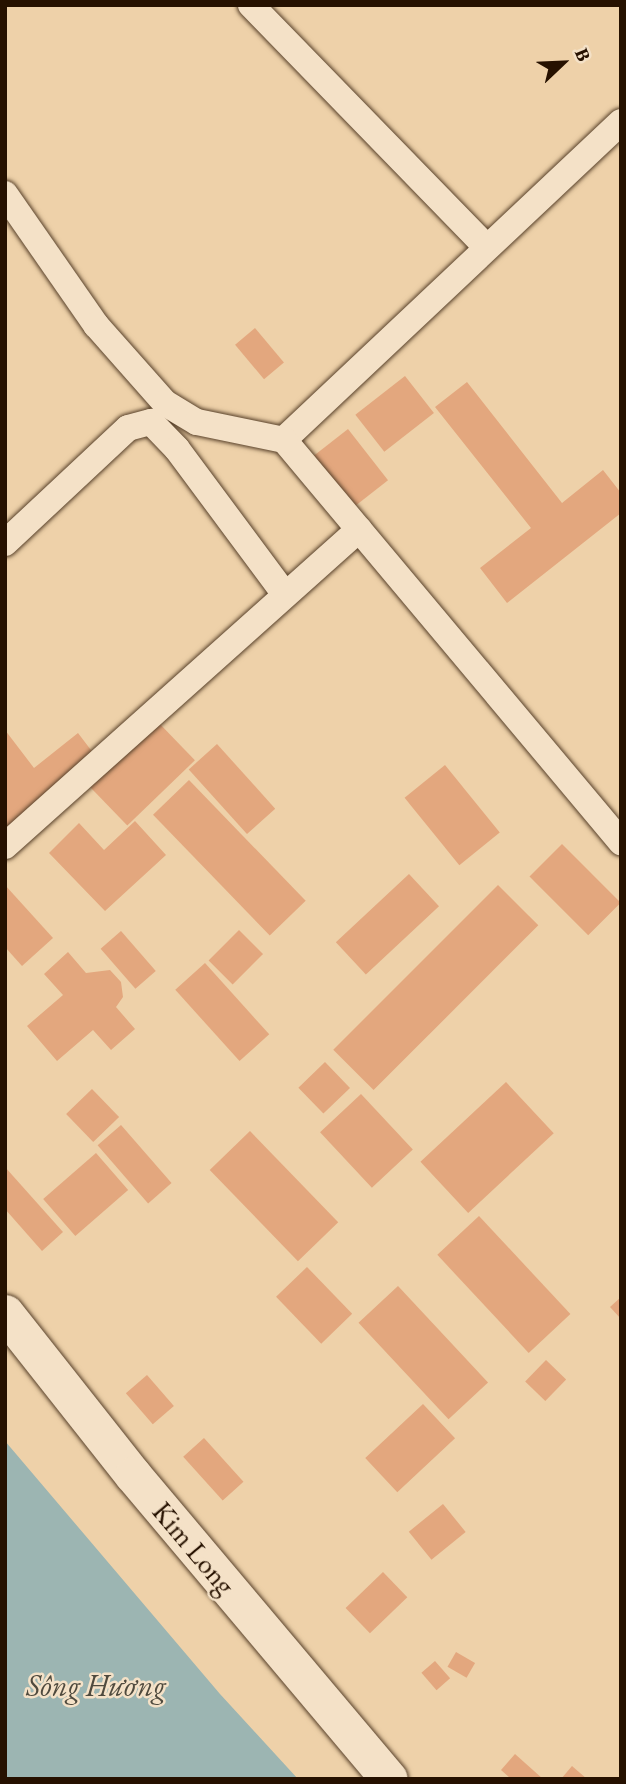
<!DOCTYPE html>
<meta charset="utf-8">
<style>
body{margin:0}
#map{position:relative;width:626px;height:1784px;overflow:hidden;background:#eed1a9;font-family:"EB Garamond",serif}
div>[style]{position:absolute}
.water>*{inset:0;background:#9cb5b2}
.building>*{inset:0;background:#e3a77e;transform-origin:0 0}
.roads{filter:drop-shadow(0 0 2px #58412a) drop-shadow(0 0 2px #58412a)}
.minor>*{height:26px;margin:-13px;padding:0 13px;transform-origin:13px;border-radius:13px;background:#f4e1c7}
.secondary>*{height:37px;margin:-18.5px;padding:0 18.5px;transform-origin:18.5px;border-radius:18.5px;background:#f4e1c7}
span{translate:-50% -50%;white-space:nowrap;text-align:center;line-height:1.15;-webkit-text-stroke:5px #f4e1c7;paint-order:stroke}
.street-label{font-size:28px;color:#261100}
.water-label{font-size:30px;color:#4f4a3e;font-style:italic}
.frame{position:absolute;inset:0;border:7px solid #261100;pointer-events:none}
.north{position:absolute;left:528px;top:28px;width:70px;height:70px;-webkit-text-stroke:5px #f4e1c7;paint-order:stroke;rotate:67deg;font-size:19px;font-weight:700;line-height:28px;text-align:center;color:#261100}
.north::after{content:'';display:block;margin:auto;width:24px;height:32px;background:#261100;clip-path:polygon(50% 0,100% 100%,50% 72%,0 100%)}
</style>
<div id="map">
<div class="water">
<i style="clip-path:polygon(5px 1441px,220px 1694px,298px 1779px,5px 1779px)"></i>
</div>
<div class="building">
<i style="left:255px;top:328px;width:45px;height:26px;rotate:50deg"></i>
<i style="left:405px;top:376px;width:47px;height:63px;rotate:52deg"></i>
<i style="clip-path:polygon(467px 382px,562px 503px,603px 470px,621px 493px,621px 513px,507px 603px,480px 568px,531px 528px,435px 407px)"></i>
<i style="left:348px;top:429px;width:65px;height:43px;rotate:52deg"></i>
<i style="left:156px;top:720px;width:56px;height:94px;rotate:46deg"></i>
<i style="clip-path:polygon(5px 730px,34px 768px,78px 733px,97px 758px,5px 833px)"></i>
<i style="left:217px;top:744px;width:87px;height:38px;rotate:48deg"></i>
<i style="left:445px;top:765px;width:87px;height:52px;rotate:51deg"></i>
<i style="left:189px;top:780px;width:168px;height:50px;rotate:46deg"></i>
<i style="clip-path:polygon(135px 821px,166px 855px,105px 911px,49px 853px,79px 823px,104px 850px)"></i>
<i style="left:562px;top:844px;width:83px;height:46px;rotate:45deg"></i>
<i style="left:409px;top:874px;width:44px;height:100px;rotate:47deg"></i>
<i style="clip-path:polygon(5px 885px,53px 938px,22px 966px,5px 947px)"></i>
<i style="left:498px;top:885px;width:57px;height:233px;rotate:45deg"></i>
<i style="left:239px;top:930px;width:34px;height:43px;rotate:45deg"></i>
<i style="left:121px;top:931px;width:53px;height:27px;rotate:49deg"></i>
<i style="clip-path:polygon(68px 952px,86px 973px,110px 970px,121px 982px,123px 997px,116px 1007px,135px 1029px,111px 1050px,93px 1030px,57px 1061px,27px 1026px,63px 995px,44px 974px)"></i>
<i style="left:205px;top:963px;width:96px;height:40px;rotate:48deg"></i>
<i style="left:325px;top:1062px;width:36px;height:37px;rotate:46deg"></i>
<i style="left:506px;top:1082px;width:70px;height:117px;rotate:47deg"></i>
<i style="left:92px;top:1089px;width:39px;height:36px;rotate:46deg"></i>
<i style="left:361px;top:1094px;width:76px;height:56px;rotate:47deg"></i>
<i style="left:121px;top:1125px;width:77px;height:31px;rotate:49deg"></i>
<i style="left:250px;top:1131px;width:127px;height:56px;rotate:46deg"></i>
<i style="left:96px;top:1153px;width:49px;height:70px;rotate:49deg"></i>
<i style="clip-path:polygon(5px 1167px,63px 1232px,42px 1251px,5px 1209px)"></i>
<i style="left:479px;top:1216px;width:134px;height:57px;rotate:47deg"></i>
<i style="left:307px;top:1267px;width:65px;height:43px;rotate:46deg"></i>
<i style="left:398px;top:1286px;width:132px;height:54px;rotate:47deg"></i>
<i style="clip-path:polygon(621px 1297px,621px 1319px,610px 1307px)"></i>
<i style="left:546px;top:1360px;width:28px;height:30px;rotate:44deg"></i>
<i style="left:147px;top:1375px;width:41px;height:28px;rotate:49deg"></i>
<i style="left:423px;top:1404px;width:47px;height:79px;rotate:47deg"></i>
<i style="left:204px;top:1438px;width:59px;height:28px;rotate:48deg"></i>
<i style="left:443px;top:1504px;width:36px;height:44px;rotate:51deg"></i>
<i style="left:383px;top:1572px;width:35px;height:52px;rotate:46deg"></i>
<i style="left:456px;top:1652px;width:22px;height:17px;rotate:30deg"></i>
<i style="left:435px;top:1661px;width:23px;height:18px;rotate:49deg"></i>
<i style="clip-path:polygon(515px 1754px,543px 1779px,511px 1779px,501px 1770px)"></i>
<i style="clip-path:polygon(572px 1766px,587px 1779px,561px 1779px)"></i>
</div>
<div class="roads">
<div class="minor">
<i style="left:251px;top:5px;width:337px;rotate:45.8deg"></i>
<i style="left:621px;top:122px;width:463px;rotate:136.7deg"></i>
<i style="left:284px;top:440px;width:525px;rotate:50.03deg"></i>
<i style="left:5px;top:194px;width:160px;rotate:55.2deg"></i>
<i style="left:96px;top:325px;width:104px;rotate:48.5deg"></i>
<i style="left:165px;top:403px;width:37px;rotate:31deg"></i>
<i style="left:197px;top:422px;width:89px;rotate:11.7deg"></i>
<i style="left:5px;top:543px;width:168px;rotate:-43.1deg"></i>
<i style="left:128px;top:428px;width:24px;rotate:-15deg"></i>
<i style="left:151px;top:422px;width:37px;rotate:46deg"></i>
<i style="left:177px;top:449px;width:179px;rotate:53.4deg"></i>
<i style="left:5px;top:846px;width:475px;rotate:-41.8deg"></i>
</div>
<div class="secondary">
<i style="left:5px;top:1313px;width:206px;rotate:51.7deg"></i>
<i style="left:133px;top:1475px;width:397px;rotate:49.9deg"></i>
</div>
</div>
<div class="street-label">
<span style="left:194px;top:1548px;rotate:50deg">Kim Long</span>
</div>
<div class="water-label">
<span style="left:96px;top:1686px">Sông Hương</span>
</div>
<div class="frame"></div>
<div class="north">B</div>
</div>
